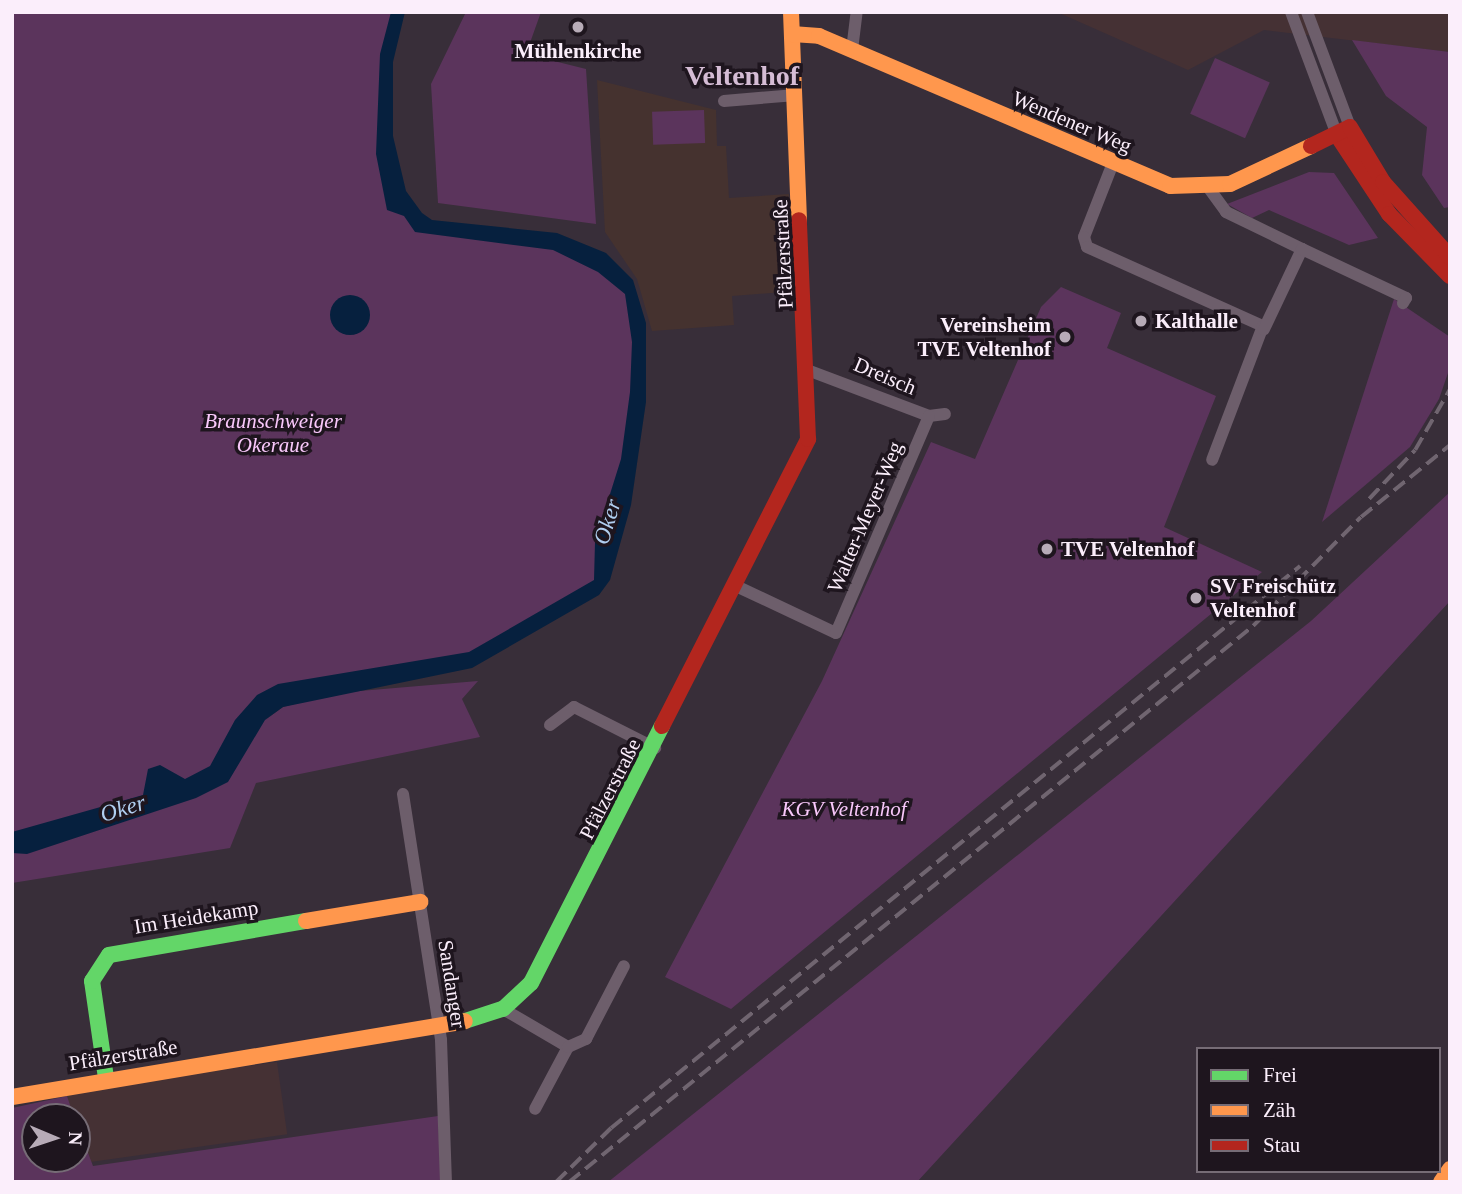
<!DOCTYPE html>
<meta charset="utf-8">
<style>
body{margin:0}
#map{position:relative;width:1462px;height:1194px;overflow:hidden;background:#382e39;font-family:"Times New Roman",serif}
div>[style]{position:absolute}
.commercial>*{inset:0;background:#453134;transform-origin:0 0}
.education>*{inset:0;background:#45322f}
.green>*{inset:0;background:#5b345c;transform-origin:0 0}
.water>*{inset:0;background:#06203e}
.round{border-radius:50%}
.street>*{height:12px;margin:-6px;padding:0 6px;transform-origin:6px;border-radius:6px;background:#6d5e6b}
.fast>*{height:16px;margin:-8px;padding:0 8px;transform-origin:8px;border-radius:8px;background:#63d668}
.slow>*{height:16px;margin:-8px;padding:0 8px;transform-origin:8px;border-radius:8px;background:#ff974d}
.jam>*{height:16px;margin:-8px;padding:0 8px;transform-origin:8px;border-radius:8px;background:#b3261e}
.rail>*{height:3.5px;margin-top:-1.75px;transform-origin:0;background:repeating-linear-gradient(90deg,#706570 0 14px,transparent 0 21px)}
.dots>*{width:19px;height:19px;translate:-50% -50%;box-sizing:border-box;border:4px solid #1e151e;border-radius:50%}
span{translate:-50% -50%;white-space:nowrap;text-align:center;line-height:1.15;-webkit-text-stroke:7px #1e151e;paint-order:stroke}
.poi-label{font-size:21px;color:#fbeefb;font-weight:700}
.left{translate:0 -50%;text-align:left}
.right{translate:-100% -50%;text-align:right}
.street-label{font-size:21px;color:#fbeefb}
.park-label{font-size:21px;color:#f9c8fb;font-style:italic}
.water-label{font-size:23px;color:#b0cef0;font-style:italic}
.district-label{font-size:28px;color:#d5bcd5;font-weight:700}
.frame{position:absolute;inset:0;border:14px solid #fbeefb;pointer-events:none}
.legend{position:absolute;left:1196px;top:1047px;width:245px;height:126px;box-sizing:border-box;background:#1e151e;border:2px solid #766c76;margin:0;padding:9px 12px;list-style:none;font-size:21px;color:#fbeefb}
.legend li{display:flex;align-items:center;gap:14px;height:35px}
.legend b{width:35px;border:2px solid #766c76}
.north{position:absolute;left:21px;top:1103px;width:70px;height:70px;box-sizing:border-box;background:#1e151e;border:2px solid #766c76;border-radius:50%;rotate:92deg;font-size:19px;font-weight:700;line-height:28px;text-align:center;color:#fbeefb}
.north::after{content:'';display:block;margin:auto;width:24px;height:32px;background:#b7abb7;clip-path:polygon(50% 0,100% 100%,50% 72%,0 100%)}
</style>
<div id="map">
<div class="commercial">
<i style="clip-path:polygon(1057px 12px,1450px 12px,1450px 52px,1264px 30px,1188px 70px)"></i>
<i style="left:277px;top:1062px;width:73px;height:213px;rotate:82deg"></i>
</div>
<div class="education">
<i style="clip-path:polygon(597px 80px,716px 110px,717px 146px,726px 146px,729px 198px,789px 194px,796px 291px,732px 296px,734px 325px,652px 331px,637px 279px,605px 232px)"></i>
</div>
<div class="green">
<i style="clip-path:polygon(12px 12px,402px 12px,390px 60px,389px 129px,401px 195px,425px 223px,555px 235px,628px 292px,639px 337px,636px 422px,599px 580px,587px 593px,469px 664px,299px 692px,265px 720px,283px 707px,336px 693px,478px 681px,462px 699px,480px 737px,256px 783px,230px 848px,12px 883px)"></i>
<i style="clip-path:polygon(466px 12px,541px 12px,526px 54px,586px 69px,596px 224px,438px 203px,431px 84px)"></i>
<i style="clip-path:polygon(1352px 40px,1450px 52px,1450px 207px,1444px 208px,1422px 175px,1427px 127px,1386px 96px)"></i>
<i style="left:1215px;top:58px;width:60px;height:61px;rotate:24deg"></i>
<i style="left:704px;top:110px;width:33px;height:52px;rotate:88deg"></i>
<i style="clip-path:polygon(1309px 172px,1334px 173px,1378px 238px,1349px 245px,1269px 210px,1252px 218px,1227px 204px)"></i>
<i style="clip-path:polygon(1061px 287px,1121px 313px,1107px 348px,1216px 396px,1164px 527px,1262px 572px,731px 1009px,665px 977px,822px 681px,931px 442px,975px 459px,1041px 307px)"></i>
<i style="clip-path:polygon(1394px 299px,1450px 337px,1450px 367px,1439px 399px,1410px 447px,1322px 522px)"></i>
<i style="clip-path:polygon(1450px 492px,1450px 601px,917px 1182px,608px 1182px,1311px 621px)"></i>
<i style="clip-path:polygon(67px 1096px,74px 1117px,35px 1117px,35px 1159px,77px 1159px,77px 1124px,93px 1166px,438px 1116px,441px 1182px,12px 1182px,12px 1108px)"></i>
</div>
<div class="water">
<i style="clip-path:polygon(391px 12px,405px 12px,393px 62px,393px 136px,406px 191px,422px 213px,432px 220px,557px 233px,606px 253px,633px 280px,646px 323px,646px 402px,631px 505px,610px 580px,599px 595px,472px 668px,283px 707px,265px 720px,228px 782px,196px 798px,27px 854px,12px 853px,12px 832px,143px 795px,148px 769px,160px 765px,185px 779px,210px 766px,235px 720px,257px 695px,278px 684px,469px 652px,594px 580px,595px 542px,621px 459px,630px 392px,632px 342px,625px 294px,598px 272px,553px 250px,415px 232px,404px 216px,387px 210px,376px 154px,380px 54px)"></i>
<i class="round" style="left:330px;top:295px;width:40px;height:40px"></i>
</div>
<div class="street">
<i style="left:1291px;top:12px;width:131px;rotate:69.5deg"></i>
<i style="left:1307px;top:12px;width:123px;rotate:69.5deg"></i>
<i style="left:852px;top:50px;width:38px;rotate:-83deg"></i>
<i style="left:724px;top:101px;width:72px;rotate:-4.8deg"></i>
<i style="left:1113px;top:163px;width:79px;rotate:111.4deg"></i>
<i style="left:1084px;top:237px;width:10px;rotate:73deg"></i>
<i style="left:1087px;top:247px;width:193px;rotate:24.2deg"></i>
<i style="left:1263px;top:326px;width:143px;rotate:110.8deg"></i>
<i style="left:1208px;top:187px;width:31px;rotate:54deg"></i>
<i style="left:1226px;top:212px;width:85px;rotate:26deg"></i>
<i style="left:1302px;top:249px;width:89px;rotate:115.4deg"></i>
<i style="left:1302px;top:249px;width:115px;rotate:25.2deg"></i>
<i style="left:1406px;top:298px;width:6px;rotate:121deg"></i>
<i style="left:810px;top:371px;width:127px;rotate:20.7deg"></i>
<i style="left:929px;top:416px;width:16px;rotate:-7deg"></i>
<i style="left:736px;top:586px;width:110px;rotate:25.2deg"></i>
<i style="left:836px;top:633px;width:236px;rotate:-66.8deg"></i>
<i style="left:550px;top:725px;width:30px;rotate:-37deg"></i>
<i style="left:574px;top:707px;width:91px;rotate:26.8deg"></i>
<i style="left:403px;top:794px;width:249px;rotate:81.2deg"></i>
<i style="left:441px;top:1040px;width:142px;rotate:88deg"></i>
<i style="left:503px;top:1009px;width:75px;rotate:30.3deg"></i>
<i style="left:568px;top:1047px;width:70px;rotate:118deg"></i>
<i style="left:568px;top:1047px;width:20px;rotate:-24deg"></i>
<i style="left:586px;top:1039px;width:82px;rotate:-62.5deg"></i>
</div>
<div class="fast">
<i style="left:465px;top:1021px;width:40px;rotate:-18deg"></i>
<i style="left:503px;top:1009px;width:38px;rotate:-43deg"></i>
<i style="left:531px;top:983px;width:288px;rotate:-63deg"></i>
<i style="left:106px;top:1078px;width:98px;rotate:-98.2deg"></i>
<i style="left:92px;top:981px;width:31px;rotate:-57deg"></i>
<i style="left:109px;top:955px;width:200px;rotate:-9.8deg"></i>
</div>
<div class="slow">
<i style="left:791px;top:12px;width:208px;rotate:87.8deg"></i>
<i style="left:792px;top:34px;width:27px;rotate:4deg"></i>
<i style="left:819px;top:36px;width:382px;rotate:23.1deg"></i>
<i style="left:1170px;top:186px;width:60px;rotate:-1.9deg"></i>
<i style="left:1230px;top:184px;width:89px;rotate:-25.1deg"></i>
<i style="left:306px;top:921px;width:116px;rotate:-9.5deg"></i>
<i style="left:12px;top:1097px;width:459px;rotate:-9.5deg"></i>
<i style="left:1441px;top:1182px;width:16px;rotate:-55deg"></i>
</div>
<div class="jam">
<i style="left:1337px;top:135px;width:95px;rotate:56.6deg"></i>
<i style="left:1389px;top:214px;width:87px;rotate:45.5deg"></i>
<i style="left:1311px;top:146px;width:43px;rotate:-26deg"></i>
<i style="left:1350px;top:127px;width:64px;rotate:59deg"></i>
<i style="left:1383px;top:182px;width:101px;rotate:48.2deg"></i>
<i style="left:662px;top:726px;width:322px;rotate:-63deg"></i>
<i style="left:808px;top:439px;width:219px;rotate:-92.4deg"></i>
</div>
<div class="rail">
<i style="left:1369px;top:499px;width:67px;rotate:-46.8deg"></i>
<i style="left:1415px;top:450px;width:70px;rotate:-60.2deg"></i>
<i style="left:556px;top:1182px;width:77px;rotate:-44.5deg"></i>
<i style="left:611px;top:1128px;width:889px;rotate:-39.2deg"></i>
<i style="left:569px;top:1182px;width:881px;rotate:-39.11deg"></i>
<i style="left:1253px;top:626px;width:153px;rotate:-45.3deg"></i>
<i style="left:1361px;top:517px;width:114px;rotate:-39deg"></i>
</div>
<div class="dots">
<i style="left:578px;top:27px;background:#b7abb7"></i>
<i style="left:1141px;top:321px;background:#b7abb7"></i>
<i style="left:1065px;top:337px;background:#b7abb7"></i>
<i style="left:1047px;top:549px;background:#b7abb7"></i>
<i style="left:1196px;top:598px;background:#b7abb7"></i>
</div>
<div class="poi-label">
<span style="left:578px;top:51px">Mühlenkirche</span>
<span class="left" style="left:1155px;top:321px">Kalthalle</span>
<span class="right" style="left:1051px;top:337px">Vereinsheim<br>TVE Veltenhof</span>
<span class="left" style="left:1061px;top:549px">TVE Veltenhof</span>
<span class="left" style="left:1210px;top:598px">SV Freischütz<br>Veltenhof</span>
</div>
<div class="street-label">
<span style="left:1072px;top:122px;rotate:23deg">Wendener Weg</span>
<span style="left:783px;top:254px;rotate:-93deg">Pfälzerstraße</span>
<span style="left:885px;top:376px;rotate:23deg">Dreisch</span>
<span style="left:865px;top:517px;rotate:-67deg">Walter-Meyer-Weg</span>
<span style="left:610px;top:789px;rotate:-63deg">Pfälzerstraße</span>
<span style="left:196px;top:917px;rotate:-9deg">Im Heidekamp</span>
<span style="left:452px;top:984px;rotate:81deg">Sandanger</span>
<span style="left:123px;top:1055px;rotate:-9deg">Pfälzerstraße</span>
</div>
<div class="park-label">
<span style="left:273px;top:433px">Braunschweiger<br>Okeraue</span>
<span style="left:844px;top:809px">KGV Veltenhof</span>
</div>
<div class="water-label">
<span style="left:608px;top:522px;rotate:-73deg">Oker</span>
<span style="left:123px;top:809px;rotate:-17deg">Oker</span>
</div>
<div class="district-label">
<span style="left:742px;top:76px">Veltenhof</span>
</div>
<div class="frame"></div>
<ul class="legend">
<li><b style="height:9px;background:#63d668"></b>Frei</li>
<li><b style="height:9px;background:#ff974d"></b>Zäh</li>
<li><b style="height:9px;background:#b3261e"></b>Stau</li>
</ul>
<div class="north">N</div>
</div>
